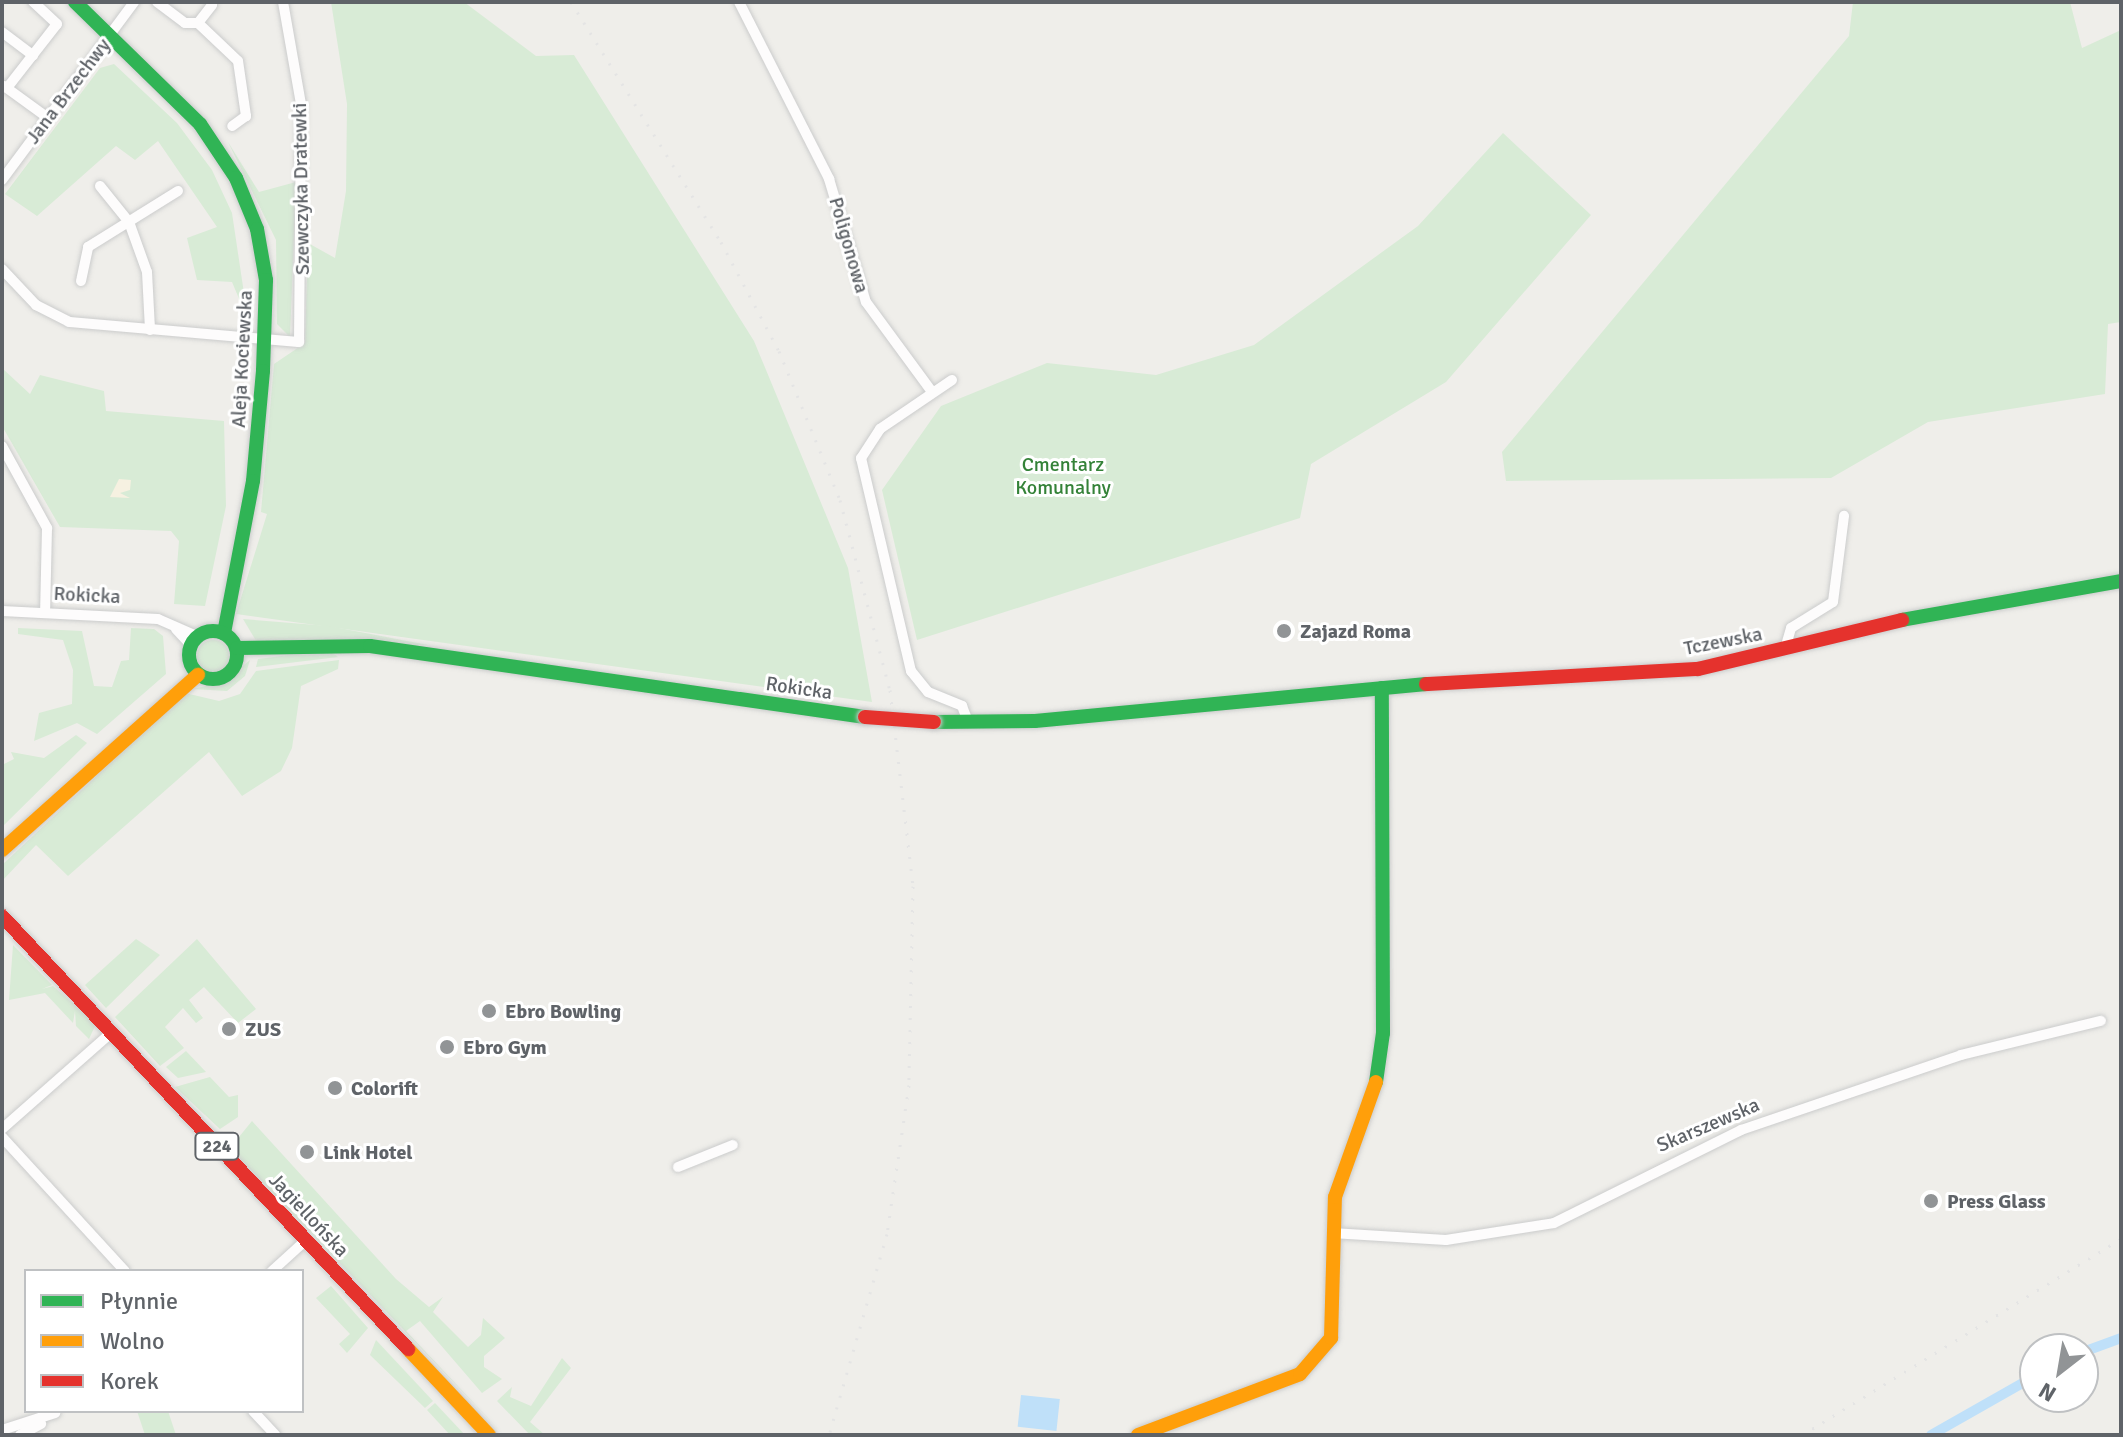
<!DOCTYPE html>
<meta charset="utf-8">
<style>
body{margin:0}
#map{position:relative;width:2123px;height:1437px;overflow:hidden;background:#efeeea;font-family:Signika,sans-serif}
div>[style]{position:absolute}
.green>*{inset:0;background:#d8ebd6}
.round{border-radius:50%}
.sand>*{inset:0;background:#f6f1e1}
.water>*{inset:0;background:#bfe0f9;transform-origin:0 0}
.canal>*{height:10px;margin:-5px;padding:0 5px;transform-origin:5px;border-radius:5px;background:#bfe0f9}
.roads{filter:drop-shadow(0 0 2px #cbcccc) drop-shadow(0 0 2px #cbcccc)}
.street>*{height:10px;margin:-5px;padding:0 5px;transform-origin:5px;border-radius:5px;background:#fdfcfc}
.fast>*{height:14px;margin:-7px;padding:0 7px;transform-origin:7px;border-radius:7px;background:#30b455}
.fast>.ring{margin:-7px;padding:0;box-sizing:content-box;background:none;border:14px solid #30b455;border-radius:50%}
.slow>*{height:14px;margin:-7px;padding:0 7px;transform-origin:7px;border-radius:7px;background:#ff9f0a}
.jam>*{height:14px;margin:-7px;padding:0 7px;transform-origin:7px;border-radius:7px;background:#e5322d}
.rail>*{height:3px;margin-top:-1.5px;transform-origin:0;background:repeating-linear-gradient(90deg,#e4e4e4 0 2px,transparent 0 12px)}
.bridges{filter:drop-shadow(0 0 2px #cacacb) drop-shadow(0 0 2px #cacacb)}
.jam-bridge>*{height:14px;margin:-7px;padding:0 7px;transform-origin:7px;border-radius:7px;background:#e5322d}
.dots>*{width:22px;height:22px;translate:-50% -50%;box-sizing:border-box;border:4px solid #fff;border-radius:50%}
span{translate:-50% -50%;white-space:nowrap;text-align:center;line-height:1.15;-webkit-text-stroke:6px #fff;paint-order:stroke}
.shield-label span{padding:2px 6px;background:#fff;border:2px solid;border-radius:6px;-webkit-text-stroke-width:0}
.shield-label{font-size:18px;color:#5f6368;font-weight:700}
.street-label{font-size:20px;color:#5f6368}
.park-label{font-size:20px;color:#348238}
.poi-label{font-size:20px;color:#5f6368;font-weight:700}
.left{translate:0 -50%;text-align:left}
.frame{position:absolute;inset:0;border:4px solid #5f6368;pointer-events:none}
.legend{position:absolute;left:24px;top:1269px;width:280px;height:144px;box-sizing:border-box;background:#fff;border:2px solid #bfc1c3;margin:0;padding:10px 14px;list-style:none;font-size:24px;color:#5f6368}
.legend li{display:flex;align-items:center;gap:16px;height:40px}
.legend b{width:40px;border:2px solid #bfc1c3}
.north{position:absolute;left:2019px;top:1333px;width:80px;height:80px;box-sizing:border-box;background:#fff;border:2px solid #bfc1c3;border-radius:50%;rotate:211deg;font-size:22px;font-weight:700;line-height:32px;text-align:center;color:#5f6368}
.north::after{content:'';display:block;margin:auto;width:28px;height:36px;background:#919496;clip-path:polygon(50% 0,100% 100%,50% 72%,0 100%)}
</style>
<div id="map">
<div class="green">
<i style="clip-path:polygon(331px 2px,464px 2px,536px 56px,574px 55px,754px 341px,848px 568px,872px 702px,236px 614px,267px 514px,261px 512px,274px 364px,305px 343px,308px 243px,335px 258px,346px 191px,347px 104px)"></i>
<i style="clip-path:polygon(1853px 2px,2070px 2px,2082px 48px,2121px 30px,2121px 322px,2108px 324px,2105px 394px,1928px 422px,1831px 478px,1506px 481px,1502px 452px,1849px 36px)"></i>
<i style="clip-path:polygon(114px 64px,177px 123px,212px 170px,232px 213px,248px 320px,232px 282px,197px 280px,187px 238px,217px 227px,158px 141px,135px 160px,116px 146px,37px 216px,5px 194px,100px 68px)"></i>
<i style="clip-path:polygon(1503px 133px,1591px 215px,1446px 382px,1311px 464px,1300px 518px,917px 640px,882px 490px,941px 406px,1047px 363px,1156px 375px,1254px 345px,1418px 226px)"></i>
<i style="clip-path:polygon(228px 142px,259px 192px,296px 182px,290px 337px,277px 324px,276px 240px)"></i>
<i style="clip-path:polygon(2px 368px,30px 394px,40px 375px,104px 391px,106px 411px,224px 421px,226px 506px,205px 606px,174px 604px,179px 541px,171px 531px,60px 527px,2px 426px)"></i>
<i style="clip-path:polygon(243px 619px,329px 626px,428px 645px,258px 644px)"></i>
<i style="clip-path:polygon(18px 628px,82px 631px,94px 686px,112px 687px,121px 661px,129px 660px,131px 628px,154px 629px,163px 636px,166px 674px,97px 734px,77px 723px,34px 741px,39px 713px,72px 704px,73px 670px,63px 640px,18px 634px)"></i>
<i class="round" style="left:197px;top:640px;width:32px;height:32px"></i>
<i style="clip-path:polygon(328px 650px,338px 657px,256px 667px,258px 659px)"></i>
<i style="clip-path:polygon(250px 660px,245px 676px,227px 691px,193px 689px,223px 682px)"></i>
<i style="clip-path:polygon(339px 660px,338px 669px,301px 686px,292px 748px,281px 771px,242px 796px,209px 752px,68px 876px,36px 845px,2px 881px,2px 865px,185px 693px,219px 701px,240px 694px,256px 671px)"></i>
<i style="clip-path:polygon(76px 735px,87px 743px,2px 827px,2px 765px,14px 759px,11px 752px,44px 758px)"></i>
<i style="clip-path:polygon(136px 939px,160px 955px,106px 1008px,85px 985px)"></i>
<i style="clip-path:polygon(197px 939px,256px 1009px,238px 1023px,204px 987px,189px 1000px,203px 1018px,196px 1023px,183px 1008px,165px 1027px,184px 1048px,160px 1066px,115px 1017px)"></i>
<i style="clip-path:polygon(13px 945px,52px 985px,42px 989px,53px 986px,85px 1014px,95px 1026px,89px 1039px,76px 1026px,75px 1011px,73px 1023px,45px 993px,9px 1000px)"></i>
<i style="clip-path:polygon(186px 1051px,206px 1072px,178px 1078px,166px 1067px)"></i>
<i style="clip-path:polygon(210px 1077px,229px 1097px,238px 1095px,238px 1117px,220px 1129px,175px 1087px)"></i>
<i style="clip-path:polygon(252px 1121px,396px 1279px,429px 1307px,443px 1297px,433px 1312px,468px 1347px,481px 1335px,483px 1318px,505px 1338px,484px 1356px,484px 1367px,502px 1379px,482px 1393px,420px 1321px,406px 1331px,504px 1435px,230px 1148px)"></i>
<i style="clip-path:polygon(331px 1286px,368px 1328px,347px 1353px,339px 1344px,350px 1334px,316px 1298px)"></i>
<i style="clip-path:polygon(376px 1340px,433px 1401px,425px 1408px,370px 1355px)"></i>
<i style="clip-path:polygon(562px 1358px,571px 1368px,530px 1422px,545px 1435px,530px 1435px,497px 1401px,512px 1387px,510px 1397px,531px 1406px)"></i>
<i style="clip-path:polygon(435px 1403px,465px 1435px,450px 1435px,427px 1410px)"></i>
<i style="clip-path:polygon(137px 1411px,168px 1411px,176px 1435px,145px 1435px)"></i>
</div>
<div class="sand">
<i style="clip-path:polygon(119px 479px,131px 480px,130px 490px,120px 493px,130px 498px,110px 497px)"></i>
</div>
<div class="water">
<i style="left:1021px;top:1395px;width:39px;height:32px;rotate:6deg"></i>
</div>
<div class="canal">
<i style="left:2083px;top:1352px;width:40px;rotate:-20.2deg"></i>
<i style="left:1931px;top:1435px;width:120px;rotate:-29.6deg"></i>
</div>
<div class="roads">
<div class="street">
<i style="left:157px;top:2px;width:35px;rotate:37deg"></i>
<i style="left:185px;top:23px;width:13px"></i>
<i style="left:198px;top:23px;width:55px;rotate:43.5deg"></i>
<i style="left:238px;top:61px;width:56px;rotate:81.7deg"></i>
<i style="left:246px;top:116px;width:17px;rotate:144deg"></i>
<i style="left:739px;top:2px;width:199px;rotate:63deg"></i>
<i style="left:829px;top:179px;width:128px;rotate:73.3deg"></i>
<i style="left:866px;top:302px;width:112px;rotate:53.7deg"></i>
<i style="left:198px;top:23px;width:23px;rotate:-52deg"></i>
<i style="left:2px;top:32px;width:39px;rotate:37deg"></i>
<i style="left:4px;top:86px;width:54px;rotate:36deg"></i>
<i style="left:7px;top:88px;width:81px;rotate:-52deg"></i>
<i style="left:57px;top:24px;width:33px;rotate:-137deg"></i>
<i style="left:2px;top:180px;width:222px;rotate:-53.4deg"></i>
<i style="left:100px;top:186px;width:46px;rotate:51.1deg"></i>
<i style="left:129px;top:222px;width:53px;rotate:70.2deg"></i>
<i style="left:147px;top:272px;width:58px;rotate:87deg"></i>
<i style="left:2px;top:269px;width:50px;rotate:46.6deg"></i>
<i style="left:36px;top:305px;width:37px;rotate:27deg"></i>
<i style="left:69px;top:322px;width:231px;rotate:5deg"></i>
<i style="left:299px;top:342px;width:238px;rotate:-89.5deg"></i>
<i style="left:301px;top:104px;width:104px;rotate:-100deg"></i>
<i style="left:81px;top:281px;width:35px;rotate:-78deg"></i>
<i style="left:88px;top:247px;width:106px;rotate:-31.9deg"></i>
<i style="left:952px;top:380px;width:87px;rotate:145.8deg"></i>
<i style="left:880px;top:429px;width:35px;rotate:123deg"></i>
<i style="left:861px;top:458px;width:219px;rotate:76.8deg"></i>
<i style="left:911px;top:671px;width:27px;rotate:51deg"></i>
<i style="left:928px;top:692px;width:37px;rotate:22deg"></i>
<i style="left:962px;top:706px;width:17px;rotate:69deg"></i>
<i style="left:2px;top:446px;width:94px;rotate:61.2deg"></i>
<i style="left:47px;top:528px;width:85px;rotate:91.3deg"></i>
<i style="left:2px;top:611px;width:156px;rotate:2.9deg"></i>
<i style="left:158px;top:619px;width:43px;rotate:23.6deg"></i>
<i style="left:176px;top:629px;width:22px;rotate:47deg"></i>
<i style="left:1785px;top:649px;width:22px;rotate:-74deg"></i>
<i style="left:1791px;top:628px;width:49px;rotate:-31.8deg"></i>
<i style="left:1833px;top:602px;width:87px;rotate:-82.7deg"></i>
<i style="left:2px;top:1129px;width:147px;rotate:-41.4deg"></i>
<i style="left:2px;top:1137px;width:182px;rotate:47.5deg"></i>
<i style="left:678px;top:1167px;width:59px;rotate:-21.8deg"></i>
<i style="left:1332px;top:1233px;width:114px;rotate:3.5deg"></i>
<i style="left:1446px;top:1240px;width:109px;rotate:-8.9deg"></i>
<i style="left:1554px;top:1223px;width:209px;rotate:-26.4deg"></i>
<i style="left:1741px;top:1130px;width:232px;rotate:-18.8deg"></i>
<i style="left:1961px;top:1055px;width:144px;rotate:-13.7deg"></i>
<i style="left:272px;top:1271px;width:45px;rotate:-42.3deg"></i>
<i style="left:253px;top:1411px;width:33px;rotate:47deg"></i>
<i style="left:2px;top:1430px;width:56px;rotate:-17.8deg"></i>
<i style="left:20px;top:1435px;width:24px;rotate:-28deg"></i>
</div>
<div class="fast">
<i style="left:75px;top:2px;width:175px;rotate:44.3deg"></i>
<i style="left:200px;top:124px;width:65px;rotate:56.3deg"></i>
<i style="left:236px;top:178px;width:55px;rotate:67.6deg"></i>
<i style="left:257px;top:229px;width:52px;rotate:80deg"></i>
<i style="left:266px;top:280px;width:91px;rotate:91.9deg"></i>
<i style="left:263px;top:371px;width:110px;rotate:95.2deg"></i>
<i style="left:253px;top:481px;width:155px;rotate:100.8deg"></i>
<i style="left:1902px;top:620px;width:222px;rotate:-10.1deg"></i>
<i class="ring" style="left:189px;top:631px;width:34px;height:34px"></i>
<i style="left:237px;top:648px;width:133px;rotate:-0.9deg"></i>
<i style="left:370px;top:646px;width:500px;rotate:8.16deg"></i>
<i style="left:934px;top:722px;width:101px;rotate:-0.6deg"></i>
<i style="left:1035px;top:721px;width:393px;rotate:-5.4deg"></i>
<i style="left:1376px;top:1082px;width:49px;rotate:-81.9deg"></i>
<i style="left:1383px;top:1033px;width:345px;rotate:-90.2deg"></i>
</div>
<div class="slow">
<i style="left:2px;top:850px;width:263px;rotate:-41.8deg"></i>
<i style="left:408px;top:1349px;width:118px;rotate:46.7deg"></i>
<i style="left:1138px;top:1435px;width:173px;rotate:-20.6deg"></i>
<i style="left:1300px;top:1374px;width:48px;rotate:-49.3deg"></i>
<i style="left:1331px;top:1338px;width:141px;rotate:-88.4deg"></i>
<i style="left:1335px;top:1197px;width:122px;rotate:-70.4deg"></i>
</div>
<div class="jam">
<i style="left:1426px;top:684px;width:272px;rotate:-3.2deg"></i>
<i style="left:1698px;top:669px;width:210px;rotate:-13.5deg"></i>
<i style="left:2px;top:916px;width:594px;rotate:46.84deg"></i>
</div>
</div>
<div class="rail">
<i style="left:571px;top:2px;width:283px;rotate:58deg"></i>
<i style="left:721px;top:242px;width:123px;rotate:62deg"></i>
<i style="left:779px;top:351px;width:161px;rotate:67.7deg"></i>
<i style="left:840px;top:500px;width:196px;rotate:75.3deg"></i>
<i style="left:890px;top:690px;width:197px;rotate:83.3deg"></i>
<i style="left:913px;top:886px;width:199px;rotate:91.2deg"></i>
<i style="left:909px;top:1085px;width:151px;rotate:98.4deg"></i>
<i style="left:887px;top:1234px;width:209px;rotate:106.1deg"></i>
<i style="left:1802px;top:1435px;width:374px;rotate:-31.6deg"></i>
</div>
<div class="bridges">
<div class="jam-bridge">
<i style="left:865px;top:717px;width:69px;rotate:4.1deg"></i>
</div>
</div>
<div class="dots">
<i style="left:1284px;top:631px;background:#919496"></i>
<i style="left:489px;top:1011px;background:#919496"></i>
<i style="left:229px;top:1029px;background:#919496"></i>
<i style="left:447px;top:1047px;background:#919496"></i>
<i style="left:335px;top:1088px;background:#919496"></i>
<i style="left:307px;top:1152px;background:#919496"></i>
<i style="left:1931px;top:1201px;background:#919496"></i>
</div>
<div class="shield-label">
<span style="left:217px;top:1146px">224</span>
</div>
<div class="street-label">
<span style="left:68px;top:91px;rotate:-53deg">Jana Brzechwy</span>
<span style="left:301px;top:189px;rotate:-91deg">Szewczyka Dratewki</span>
<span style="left:849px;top:245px;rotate:74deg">Poligonowa</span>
<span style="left:242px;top:359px;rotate:-87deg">Aleja Kociewska</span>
<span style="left:87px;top:595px;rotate:3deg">Rokicka</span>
<span style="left:1723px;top:641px;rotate:-11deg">Tczewska</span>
<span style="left:799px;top:688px;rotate:8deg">Rokicka</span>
<span style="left:1708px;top:1125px;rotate:-23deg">Skarszewska</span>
<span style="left:309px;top:1215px;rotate:47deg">Jagiellońska</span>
</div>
<div class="park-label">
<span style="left:1063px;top:476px">Cmentarz<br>Komunalny</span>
</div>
<div class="poi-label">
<span class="left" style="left:1300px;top:631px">Zajazd Roma</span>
<span class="left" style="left:505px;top:1011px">Ebro Bowling</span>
<span class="left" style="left:245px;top:1029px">ZUS</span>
<span class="left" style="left:463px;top:1047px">Ebro Gym</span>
<span class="left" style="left:351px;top:1088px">Colorift</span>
<span class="left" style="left:323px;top:1152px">Link Hotel</span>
<span class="left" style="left:1947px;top:1201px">Press Glass</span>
</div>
<div class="frame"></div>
<ul class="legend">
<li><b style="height:10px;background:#30b455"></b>Płynnie</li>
<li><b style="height:10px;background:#ff9f0a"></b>Wolno</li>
<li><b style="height:10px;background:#e5322d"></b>Korek</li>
</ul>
<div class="north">N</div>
</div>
